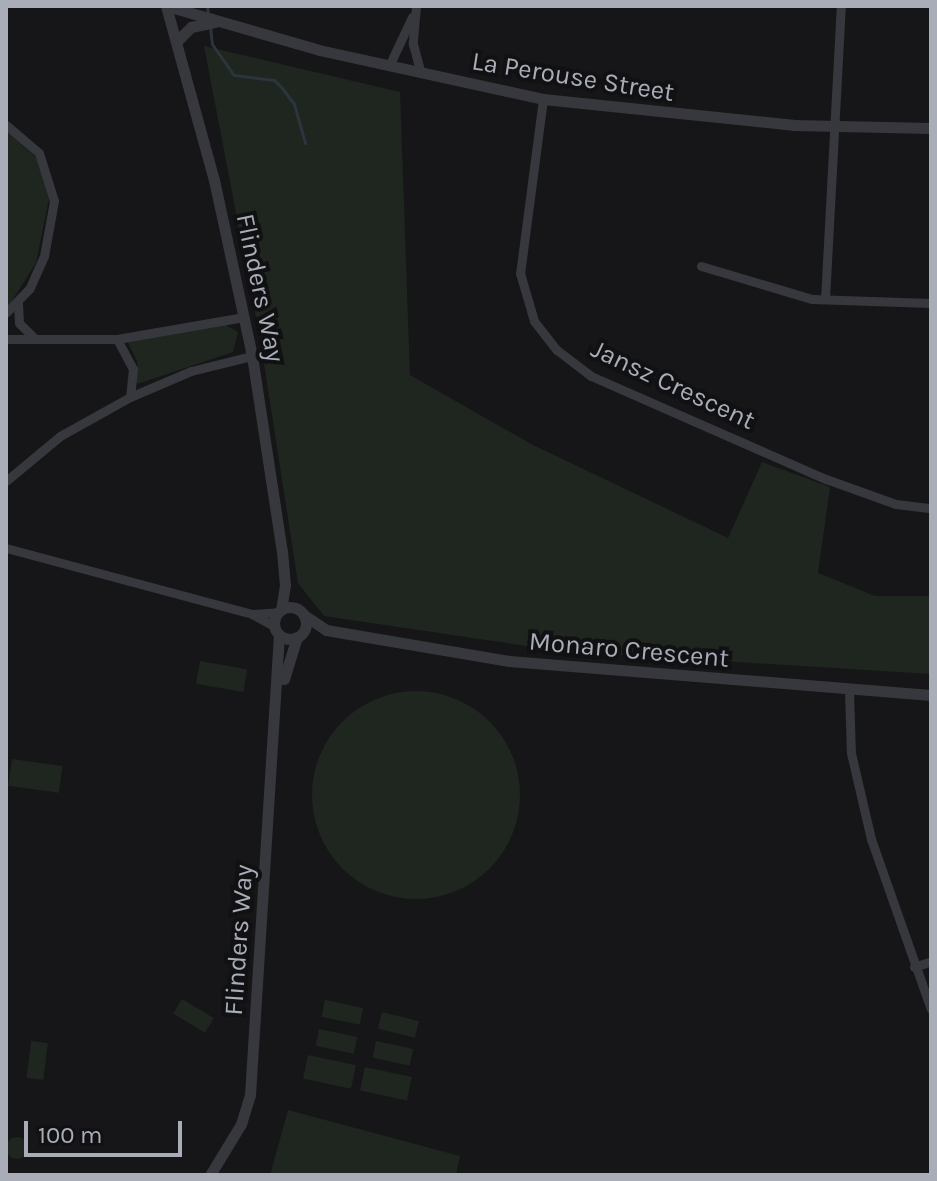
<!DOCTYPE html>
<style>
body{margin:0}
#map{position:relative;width:937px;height:1181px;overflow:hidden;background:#161618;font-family:Karla,sans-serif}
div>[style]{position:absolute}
.green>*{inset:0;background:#1e261f;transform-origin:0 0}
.round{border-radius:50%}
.stream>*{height:3px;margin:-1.5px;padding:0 1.5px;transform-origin:1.5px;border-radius:1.5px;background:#2c353c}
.minor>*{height:9px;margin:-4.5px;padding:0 4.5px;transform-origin:4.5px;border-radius:4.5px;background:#37383d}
.tertiary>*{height:11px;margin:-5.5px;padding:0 5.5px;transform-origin:5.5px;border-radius:5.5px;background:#37383d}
.tertiary>.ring{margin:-5.5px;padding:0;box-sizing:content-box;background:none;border:11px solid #37383d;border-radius:50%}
span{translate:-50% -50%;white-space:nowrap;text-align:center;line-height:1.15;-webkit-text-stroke:8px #111113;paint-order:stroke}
.street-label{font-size:26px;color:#a8adb8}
.frame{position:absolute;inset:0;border:8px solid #a8adb8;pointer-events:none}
.scale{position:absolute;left:24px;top:1121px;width:158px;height:36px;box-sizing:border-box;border:4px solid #a8adb8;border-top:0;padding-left:10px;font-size:24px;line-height:28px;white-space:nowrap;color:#a8adb8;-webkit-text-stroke:6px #111113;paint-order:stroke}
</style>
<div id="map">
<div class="green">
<i style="clip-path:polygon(204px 46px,400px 92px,410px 375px,533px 445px,728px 538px,762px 462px,830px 487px,818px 573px,875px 596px,931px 596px,931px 674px,560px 651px,324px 616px,298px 583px,260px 338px)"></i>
<i style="clip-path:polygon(6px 131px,38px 159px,49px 199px,36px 263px,6px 310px)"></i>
<i style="clip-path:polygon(224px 324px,238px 332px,233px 352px,137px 384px,137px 361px,127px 341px)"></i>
<i style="left:200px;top:661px;width:48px;height:23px;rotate:10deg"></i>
<i class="round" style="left:312px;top:691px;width:208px;height:208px"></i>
<i style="left:12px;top:759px;width:51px;height:27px;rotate:8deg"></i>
<i style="left:182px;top:999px;width:37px;height:17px;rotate:31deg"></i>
<i style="left:325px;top:1000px;width:39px;height:17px;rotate:12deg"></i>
<i style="left:382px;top:1012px;width:38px;height:17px;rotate:14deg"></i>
<i style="left:319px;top:1029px;width:39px;height:17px;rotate:12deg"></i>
<i style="left:31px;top:1041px;width:17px;height:37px;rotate:7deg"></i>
<i style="left:376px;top:1041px;width:38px;height:17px;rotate:12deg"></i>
<i style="left:308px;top:1055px;width:49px;height:24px;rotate:12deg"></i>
<i style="left:365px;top:1067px;width:48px;height:24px;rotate:12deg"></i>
<i style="clip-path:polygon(288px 1110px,460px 1156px,456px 1175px,270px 1175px)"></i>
<i class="round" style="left:6px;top:1137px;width:22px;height:22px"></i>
</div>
<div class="stream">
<i style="left:207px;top:6px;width:9px;rotate:84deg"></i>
<i style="left:210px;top:26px;width:18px;rotate:84deg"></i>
<i style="left:212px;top:44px;width:38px;rotate:55deg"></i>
<i style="left:234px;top:75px;width:40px;rotate:7.1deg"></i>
<i style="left:274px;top:80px;width:11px;rotate:45deg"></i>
<i style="left:282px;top:88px;width:20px;rotate:53deg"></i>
<i style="left:294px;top:104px;width:41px;rotate:74.2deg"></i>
</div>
<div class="minor">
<i style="left:416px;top:6px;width:38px;rotate:95deg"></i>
<i style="left:413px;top:44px;width:30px;rotate:75deg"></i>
<i style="left:389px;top:66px;width:54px;rotate:-64.9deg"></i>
<i style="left:543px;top:99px;width:176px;rotate:97.5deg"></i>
<i style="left:520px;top:273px;width:50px;rotate:73.7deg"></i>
<i style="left:534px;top:321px;width:37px;rotate:52deg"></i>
<i style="left:557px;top:350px;width:43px;rotate:37.4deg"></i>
<i style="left:591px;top:376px;width:257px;rotate:23.7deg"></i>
<i style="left:826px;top:479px;width:74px;rotate:19.7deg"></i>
<i style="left:896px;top:504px;width:35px;rotate:7deg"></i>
<i style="left:6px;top:125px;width:43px;rotate:40.3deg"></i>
<i style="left:39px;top:153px;width:50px;rotate:72.6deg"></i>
<i style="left:54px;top:201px;width:56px;rotate:100.3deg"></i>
<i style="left:44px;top:256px;width:36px;rotate:114deg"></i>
<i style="left:29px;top:289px;width:33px;rotate:134deg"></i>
<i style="left:701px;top:266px;width:116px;rotate:16.6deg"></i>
<i style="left:812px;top:299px;width:119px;rotate:1.9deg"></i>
<i style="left:825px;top:299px;width:293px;rotate:-86.9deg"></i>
<i style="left:18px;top:304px;width:19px;rotate:87deg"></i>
<i style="left:19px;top:323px;width:23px;rotate:45deg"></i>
<i style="left:6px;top:339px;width:111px"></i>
<i style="left:117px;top:339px;width:129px;rotate:-9.8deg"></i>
<i style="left:117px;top:339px;width:34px;rotate:62deg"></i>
<i style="left:133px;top:369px;width:28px;rotate:96deg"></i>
<i style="left:6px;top:481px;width:70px;rotate:-39.8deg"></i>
<i style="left:60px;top:436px;width:80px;rotate:-29.1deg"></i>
<i style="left:130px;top:397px;width:66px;rotate:-23.1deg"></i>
<i style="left:191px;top:371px;width:63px;rotate:-13.8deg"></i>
<i style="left:6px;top:548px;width:255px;rotate:15deg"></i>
<i style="left:252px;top:614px;width:26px;rotate:29deg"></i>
<i style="left:252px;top:614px;width:27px;rotate:-4deg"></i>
<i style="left:849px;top:691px;width:62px;rotate:88.2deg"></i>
<i style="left:851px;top:753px;width:88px;rotate:76.9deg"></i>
<i style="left:871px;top:839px;width:180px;rotate:70.6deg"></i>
<i style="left:914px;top:967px;width:18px;rotate:-19deg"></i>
</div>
<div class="tertiary">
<i style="left:166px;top:6px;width:180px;rotate:74.6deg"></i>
<i style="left:214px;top:180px;width:180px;rotate:77.8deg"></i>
<i style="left:252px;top:356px;width:197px;rotate:81.3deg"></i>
<i style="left:282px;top:551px;width:34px;rotate:85deg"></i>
<i style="left:285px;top:585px;width:25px;rotate:99deg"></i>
<i style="left:167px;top:6px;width:158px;rotate:16.1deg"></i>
<i style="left:319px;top:50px;width:229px;rotate:12.3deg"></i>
<i style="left:543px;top:99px;width:251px;rotate:5.9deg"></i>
<i style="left:793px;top:125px;width:138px;rotate:1.2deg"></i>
<i style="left:177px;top:41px;width:20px;rotate:-45deg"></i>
<i style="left:191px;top:27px;width:25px;rotate:-12deg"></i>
<i class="ring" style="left:274px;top:607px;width:21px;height:21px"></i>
<i style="left:304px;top:615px;width:27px;rotate:34deg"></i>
<i style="left:326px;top:630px;width:186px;rotate:9.6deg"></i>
<i style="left:509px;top:661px;width:423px;rotate:4.6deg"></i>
<i style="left:284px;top:679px;width:44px;rotate:-72.8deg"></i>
<i style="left:210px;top:1175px;width:60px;rotate:-58.7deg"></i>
<i style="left:241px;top:1124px;width:30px;rotate:-73deg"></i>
<i style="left:250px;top:1095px;width:461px;rotate:-86.4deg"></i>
</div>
<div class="street-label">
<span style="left:573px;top:77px;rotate:9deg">La Perouse Street</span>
<span style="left:260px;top:288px;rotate:78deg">Flinders Way</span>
<span style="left:673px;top:385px;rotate:25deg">Jansz Crescent</span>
<span style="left:629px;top:650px;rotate:5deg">Monaro Crescent</span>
<span style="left:239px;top:940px;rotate:-86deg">Flinders Way</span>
</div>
<div class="frame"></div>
<div class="scale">100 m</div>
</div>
